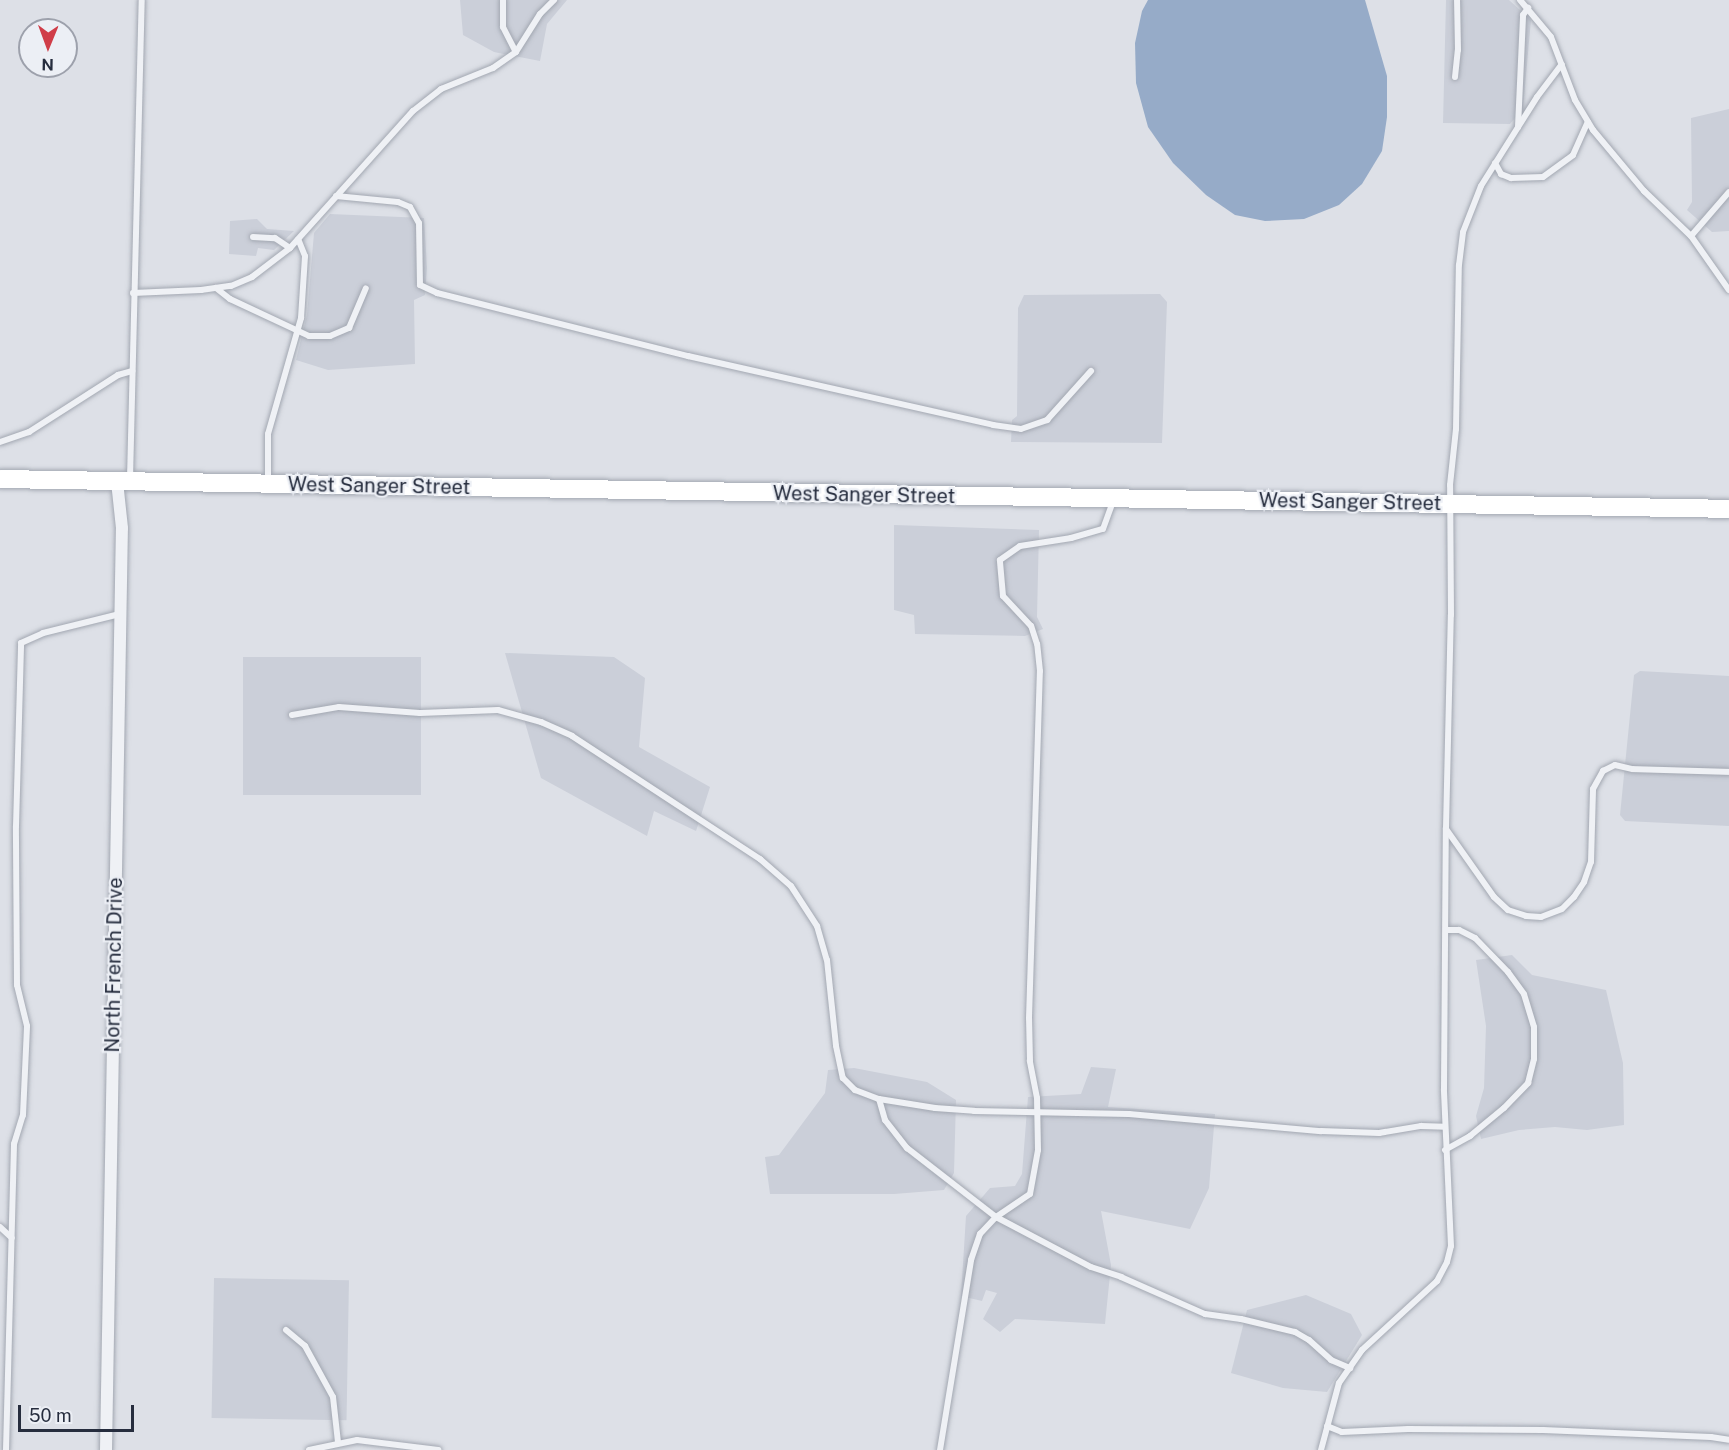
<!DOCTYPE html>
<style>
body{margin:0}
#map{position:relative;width:1729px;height:1450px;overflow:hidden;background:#dde0e7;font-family:"Public Sans",sans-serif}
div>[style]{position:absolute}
.built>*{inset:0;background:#cbcfd9;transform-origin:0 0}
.water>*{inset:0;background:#96abc8}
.roads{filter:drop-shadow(0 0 2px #a2a7b1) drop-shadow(0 0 2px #a2a7b1)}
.service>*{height:6px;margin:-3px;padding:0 3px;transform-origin:3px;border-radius:3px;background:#eff1f5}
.minor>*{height:12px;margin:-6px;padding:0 6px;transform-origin:6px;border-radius:6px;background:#eff1f5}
.secondary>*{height:18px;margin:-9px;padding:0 9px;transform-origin:9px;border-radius:9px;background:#fff}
span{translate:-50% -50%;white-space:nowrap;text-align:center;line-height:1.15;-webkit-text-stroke:4.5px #eceff5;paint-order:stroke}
.street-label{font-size:20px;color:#262d3e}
.north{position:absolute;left:18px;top:18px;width:60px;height:60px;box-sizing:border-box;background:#eceff5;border:2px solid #9da1ac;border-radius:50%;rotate:181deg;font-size:16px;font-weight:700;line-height:24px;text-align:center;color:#262d3e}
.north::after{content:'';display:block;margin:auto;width:21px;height:27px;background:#d03d48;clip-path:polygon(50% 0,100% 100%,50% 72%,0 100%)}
.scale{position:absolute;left:18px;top:1405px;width:116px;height:27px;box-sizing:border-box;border:3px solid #262d3e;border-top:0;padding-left:8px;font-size:18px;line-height:21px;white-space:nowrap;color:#262d3e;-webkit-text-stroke:4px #eceff5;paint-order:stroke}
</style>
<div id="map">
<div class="built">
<i style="clip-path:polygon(460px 0,567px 0,547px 24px,540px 61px,494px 52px,463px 35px)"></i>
<i style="clip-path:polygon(1446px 0,1509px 0,1531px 20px,1523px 108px,1510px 124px,1443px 123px)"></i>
<i style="clip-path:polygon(1729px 109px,1729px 231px,1712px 232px,1687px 210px,1692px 202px,1691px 118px)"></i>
<i style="clip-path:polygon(330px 214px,424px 218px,427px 268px,425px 295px,414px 300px,415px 364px,328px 370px,296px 360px,307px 315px,314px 233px)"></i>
<i style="clip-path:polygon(257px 219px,267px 229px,294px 231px,274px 250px,258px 248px,256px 256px,229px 254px,230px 221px)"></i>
<i style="clip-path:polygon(1160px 294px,1167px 302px,1162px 443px,1011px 442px,1012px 420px,1017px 416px,1018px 308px,1024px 295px)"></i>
<i style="clip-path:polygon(894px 525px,1039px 530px,1037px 617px,1043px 629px,1025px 636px,915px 634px,914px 615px,894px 610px)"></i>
<i style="clip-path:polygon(505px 653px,614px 657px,645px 678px,639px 747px,710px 787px,696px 831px,654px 811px,647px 836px,541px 778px)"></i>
<i style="left:243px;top:657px;width:178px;height:138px"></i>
<i style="clip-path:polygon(1640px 671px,1729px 676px,1729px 826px,1625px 821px,1620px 815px,1634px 675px)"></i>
<i style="clip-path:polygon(1512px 955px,1532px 975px,1606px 990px,1623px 1063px,1624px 1125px,1587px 1130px,1555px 1127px,1519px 1130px,1481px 1139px,1476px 1116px,1484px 1088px,1486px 1026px,1476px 960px)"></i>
<i style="clip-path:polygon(1091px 1067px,1116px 1069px,1108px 1107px,1215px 1114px,1209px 1188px,1190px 1229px,1101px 1211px,1111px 1265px,1105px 1324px,1015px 1319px,1000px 1332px,983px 1319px,997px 1293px,986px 1290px,982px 1301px,961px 1296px,966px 1216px,990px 1188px,1015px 1186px,1022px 1174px,1028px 1097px,1081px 1094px)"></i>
<i style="clip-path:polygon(854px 1068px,927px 1082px,956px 1100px,954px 1173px,944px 1190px,894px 1194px,770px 1194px,765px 1157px,779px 1155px,825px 1093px,828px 1070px)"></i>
<i style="left:214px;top:1278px;width:135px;height:140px;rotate:1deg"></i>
<i style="clip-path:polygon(1306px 1295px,1351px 1314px,1362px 1335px,1327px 1392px,1283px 1388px,1231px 1373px,1247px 1310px)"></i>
</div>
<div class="water">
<i style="clip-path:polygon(1148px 0,1365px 0,1387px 76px,1387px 117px,1382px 151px,1362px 184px,1339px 205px,1304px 219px,1265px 221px,1235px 215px,1206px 195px,1173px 163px,1148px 127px,1136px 83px,1135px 43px,1142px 11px)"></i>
</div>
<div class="roads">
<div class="service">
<i style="left:503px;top:0;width:27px;rotate:90deg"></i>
<i style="left:503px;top:27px;width:28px;rotate:63deg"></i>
<i style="left:1520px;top:0;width:48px;rotate:50deg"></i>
<i style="left:1551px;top:37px;width:67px;rotate:69.1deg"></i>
<i style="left:1575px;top:100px;width:35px;rotate:59deg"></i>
<i style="left:1593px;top:130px;width:80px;rotate:50.1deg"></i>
<i style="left:1644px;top:191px;width:65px;rotate:43.8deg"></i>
<i style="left:1691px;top:236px;width:66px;rotate:54.9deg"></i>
<i style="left:1455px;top:77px;width:27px;rotate:-84deg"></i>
<i style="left:1458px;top:50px;width:50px;rotate:-91.1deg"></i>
<i style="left:1518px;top:127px;width:112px;rotate:-87.4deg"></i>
<i style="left:1523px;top:15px;width:9px;rotate:-54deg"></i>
<i style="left:1495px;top:163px;width:13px;rotate:61deg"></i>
<i style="left:1501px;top:174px;width:11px;rotate:22deg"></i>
<i style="left:1511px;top:178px;width:32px;rotate:-2deg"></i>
<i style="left:1543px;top:177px;width:37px;rotate:-36deg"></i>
<i style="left:1573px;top:155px;width:36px;rotate:-66deg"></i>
<i style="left:336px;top:196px;width:62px;rotate:5.5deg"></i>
<i style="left:398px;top:202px;width:13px;rotate:23deg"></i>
<i style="left:410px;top:207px;width:18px;rotate:61deg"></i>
<i style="left:419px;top:223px;width:62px;rotate:89.1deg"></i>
<i style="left:420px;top:285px;width:19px;rotate:25deg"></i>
<i style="left:437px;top:293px;width:259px;rotate:14.1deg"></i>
<i style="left:688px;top:356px;width:313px;rotate:12.7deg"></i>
<i style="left:993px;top:425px;width:28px;rotate:8deg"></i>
<i style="left:1021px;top:429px;width:28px;rotate:-19deg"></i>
<i style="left:1047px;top:420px;width:66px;rotate:-48.1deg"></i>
<i style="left:1691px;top:236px;width:58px;rotate:-49.2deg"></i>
<i style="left:253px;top:237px;width:22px;rotate:3deg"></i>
<i style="left:275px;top:238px;width:18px;rotate:34deg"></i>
<i style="left:216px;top:288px;width:18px;rotate:38deg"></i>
<i style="left:230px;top:299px;width:87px;rotate:25.1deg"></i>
<i style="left:309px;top:336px;width:21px"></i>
<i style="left:330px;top:336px;width:21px;rotate:-23deg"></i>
<i style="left:349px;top:328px;width:43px;rotate:-67deg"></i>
<i style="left:133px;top:293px;width:68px;rotate:-2.5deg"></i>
<i style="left:201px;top:290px;width:30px;rotate:-8deg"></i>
<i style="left:231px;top:286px;width:23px;rotate:-23deg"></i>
<i style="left:252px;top:277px;width:48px;rotate:-37.3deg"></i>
<i style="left:290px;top:248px;width:184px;rotate:-48.1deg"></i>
<i style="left:413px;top:111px;width:36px;rotate:-38deg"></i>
<i style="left:441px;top:89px;width:56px;rotate:-22deg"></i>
<i style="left:493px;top:68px;width:28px;rotate:-35deg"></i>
<i style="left:516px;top:52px;width:45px;rotate:-57.7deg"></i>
<i style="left:540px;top:14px;width:20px;rotate:-45deg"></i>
<i style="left:0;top:442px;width:31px;rotate:-19deg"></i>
<i style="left:29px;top:432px;width:106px;rotate:-32.6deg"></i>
<i style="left:118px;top:375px;width:15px;rotate:-16deg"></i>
<i style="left:130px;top:479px;width:479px;rotate:-88.6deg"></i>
<i style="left:268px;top:483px;width:49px;rotate:-90deg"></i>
<i style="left:268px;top:434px;width:121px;rotate:-74.1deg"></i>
<i style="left:301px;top:318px;width:62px;rotate:-86.3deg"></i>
<i style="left:305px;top:256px;width:18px;rotate:-112deg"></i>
<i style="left:292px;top:715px;width:48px;rotate:-9.7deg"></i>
<i style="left:339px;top:707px;width:81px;rotate:4.2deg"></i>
<i style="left:420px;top:713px;width:78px;rotate:-2.2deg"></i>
<i style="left:498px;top:710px;width:45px;rotate:15.6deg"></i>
<i style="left:541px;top:722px;width:34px;rotate:24deg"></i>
<i style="left:572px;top:736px;width:225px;rotate:33.2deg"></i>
<i style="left:760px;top:859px;width:41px;rotate:41.1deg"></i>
<i style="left:791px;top:886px;width:48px;rotate:57deg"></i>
<i style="left:817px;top:926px;width:35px;rotate:74deg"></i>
<i style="left:827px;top:960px;width:86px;rotate:84deg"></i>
<i style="left:836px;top:1046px;width:33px;rotate:78deg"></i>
<i style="left:843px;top:1078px;width:17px;rotate:45deg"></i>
<i style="left:855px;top:1090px;width:26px;rotate:21deg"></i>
<i style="left:879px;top:1099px;width:57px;rotate:9.1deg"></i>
<i style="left:935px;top:1108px;width:39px;rotate:4deg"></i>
<i style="left:974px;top:1111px;width:155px;rotate:1.1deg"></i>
<i style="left:1129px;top:1114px;width:193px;rotate:5.1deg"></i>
<i style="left:1321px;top:1131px;width:58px;rotate:2deg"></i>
<i style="left:1379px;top:1133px;width:43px;rotate:-9.5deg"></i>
<i style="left:1421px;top:1126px;width:24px;rotate:2deg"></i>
<i style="left:1446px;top:829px;width:83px;rotate:54.8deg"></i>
<i style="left:1494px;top:897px;width:19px;rotate:43deg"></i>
<i style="left:1508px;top:910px;width:19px;rotate:18deg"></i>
<i style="left:1526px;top:916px;width:15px;rotate:4deg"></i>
<i style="left:1541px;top:917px;width:22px;rotate:-21deg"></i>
<i style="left:1562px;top:909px;width:17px;rotate:-45deg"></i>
<i style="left:1574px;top:897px;width:18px;rotate:-56deg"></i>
<i style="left:1584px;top:882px;width:21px;rotate:-71deg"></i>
<i style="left:1591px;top:862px;width:73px;rotate:-88.4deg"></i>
<i style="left:1593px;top:789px;width:21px;rotate:-61deg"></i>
<i style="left:1603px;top:771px;width:13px;rotate:-27deg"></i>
<i style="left:1615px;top:765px;width:18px;rotate:13deg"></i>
<i style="left:1633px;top:769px;width:96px;rotate:1.8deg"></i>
<i style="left:879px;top:1099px;width:22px;rotate:74deg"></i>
<i style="left:885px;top:1120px;width:36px;rotate:52deg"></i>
<i style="left:907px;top:1148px;width:113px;rotate:37.8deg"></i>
<i style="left:996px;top:1217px;width:107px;rotate:27.8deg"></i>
<i style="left:1091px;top:1267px;width:32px;rotate:18deg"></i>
<i style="left:1121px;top:1277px;width:92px;rotate:23.8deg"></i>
<i style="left:1205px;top:1314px;width:36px;rotate:8deg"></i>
<i style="left:1241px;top:1319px;width:56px;rotate:13.5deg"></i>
<i style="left:1295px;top:1332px;width:16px;rotate:30deg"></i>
<i style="left:1309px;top:1340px;width:30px;rotate:42deg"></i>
<i style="left:1331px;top:1360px;width:21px;rotate:23deg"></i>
<i style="left:1445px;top:1150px;width:29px;rotate:-29deg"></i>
<i style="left:1470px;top:1136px;width:44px;rotate:-39.5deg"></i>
<i style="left:1504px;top:1108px;width:35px;rotate:-46deg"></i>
<i style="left:1528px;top:1083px;width:25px;rotate:-76deg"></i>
<i style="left:1534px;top:1059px;width:32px;rotate:-90deg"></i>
<i style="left:1534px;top:1027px;width:34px;rotate:-107deg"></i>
<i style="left:1524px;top:994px;width:27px;rotate:-126deg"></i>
<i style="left:1508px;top:972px;width:47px;rotate:-134.1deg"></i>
<i style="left:1475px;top:938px;width:18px;rotate:-153deg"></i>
<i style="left:1459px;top:930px;width:13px;rotate:180deg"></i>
<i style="left:0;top:1227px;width:16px;rotate:43deg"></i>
<i style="left:286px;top:1330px;width:25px;rotate:40deg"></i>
<i style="left:305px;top:1346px;width:58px;rotate:61.2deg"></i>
<i style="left:333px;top:1397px;width:45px;rotate:83.7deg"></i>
<i style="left:1327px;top:1426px;width:16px;rotate:22deg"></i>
<i style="left:1342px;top:1432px;width:66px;rotate:-2.6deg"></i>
<i style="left:1408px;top:1429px;width:135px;rotate:0.4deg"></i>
<i style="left:1543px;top:1430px;width:168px;rotate:2.4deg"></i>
<i style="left:1711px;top:1437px;width:18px;rotate:9deg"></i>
<i style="left:6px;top:1450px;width:306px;rotate:-88.5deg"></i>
<i style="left:14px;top:1144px;width:30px;rotate:-73deg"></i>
<i style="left:23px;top:1115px;width:89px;rotate:-87.4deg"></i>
<i style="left:27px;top:1026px;width:42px;rotate:-103.7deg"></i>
<i style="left:17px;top:985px;width:159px;rotate:-90.4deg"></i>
<i style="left:16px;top:826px;width:183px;rotate:-88.4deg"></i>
<i style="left:21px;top:643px;width:24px;rotate:-24deg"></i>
<i style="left:43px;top:633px;width:79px;rotate:-13.9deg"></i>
<i style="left:309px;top:1450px;width:49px;rotate:-11.8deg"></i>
<i style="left:357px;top:1440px;width:82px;rotate:7deg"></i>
<i style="left:940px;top:1450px;width:193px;rotate:-80.7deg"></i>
<i style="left:971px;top:1260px;width:28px;rotate:-71deg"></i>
<i style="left:980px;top:1234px;width:23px;rotate:-47deg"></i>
<i style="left:996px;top:1217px;width:41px;rotate:-34.1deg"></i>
<i style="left:1030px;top:1194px;width:45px;rotate:-79.7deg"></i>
<i style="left:1038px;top:1150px;width:52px;rotate:-91.1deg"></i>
<i style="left:1037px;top:1098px;width:38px;rotate:-101deg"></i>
<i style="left:1030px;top:1061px;width:43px;rotate:-91.3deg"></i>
<i style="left:1029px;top:1018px;width:347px;rotate:-88.2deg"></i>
<i style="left:1040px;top:671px;width:27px;rotate:-96deg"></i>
<i style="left:1037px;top:644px;width:19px;rotate:-108deg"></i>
<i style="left:1031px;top:626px;width:41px;rotate:-133deg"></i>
<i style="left:1003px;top:596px;width:36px;rotate:-95deg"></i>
<i style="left:1000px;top:560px;width:24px;rotate:-35deg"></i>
<i style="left:1020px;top:546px;width:52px;rotate:-8.9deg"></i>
<i style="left:1071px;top:538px;width:33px;rotate:-16deg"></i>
<i style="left:1103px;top:529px;width:30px;rotate:-70deg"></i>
<i style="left:1321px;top:1450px;width:69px;rotate:-75deg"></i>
<i style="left:1339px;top:1383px;width:40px;rotate:-55.1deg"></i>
<i style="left:1362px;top:1350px;width:102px;rotate:-42.6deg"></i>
<i style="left:1437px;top:1281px;width:21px;rotate:-62deg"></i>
<i style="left:1447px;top:1262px;width:16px;rotate:-76deg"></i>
<i style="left:1451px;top:1246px;width:157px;rotate:-92.6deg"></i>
<i style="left:1444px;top:1089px;width:261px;rotate:-89.6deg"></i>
<i style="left:1446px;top:828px;width:213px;rotate:-88.7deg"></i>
<i style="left:1451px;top:615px;width:130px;rotate:-90.4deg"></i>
<i style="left:1450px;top:485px;width:56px;rotate:-83.9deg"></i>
<i style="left:1456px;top:429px;width:164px;rotate:-89deg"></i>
<i style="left:1459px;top:265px;width:33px;rotate:-83deg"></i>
<i style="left:1463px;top:232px;width:49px;rotate:-68.6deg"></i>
<i style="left:1481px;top:186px;width:105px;rotate:-57.8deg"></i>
<i style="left:1537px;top:97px;width:41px;rotate:-52.9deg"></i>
</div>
<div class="minor">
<i style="left:106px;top:1450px;width:922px;rotate:-89.01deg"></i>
<i style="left:122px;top:528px;width:47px;rotate:-96.1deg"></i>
</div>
<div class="secondary">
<i style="left:0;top:479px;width:1729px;rotate:0.99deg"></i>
</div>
</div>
<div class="street-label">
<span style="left:379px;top:486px;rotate:1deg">West Sanger Street</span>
<span style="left:864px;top:495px;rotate:1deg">West Sanger Street</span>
<span style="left:1350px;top:502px;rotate:1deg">West Sanger Street</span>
<span style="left:114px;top:965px;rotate:-89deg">North French Drive</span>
</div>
<div class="north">N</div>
<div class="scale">50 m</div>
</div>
